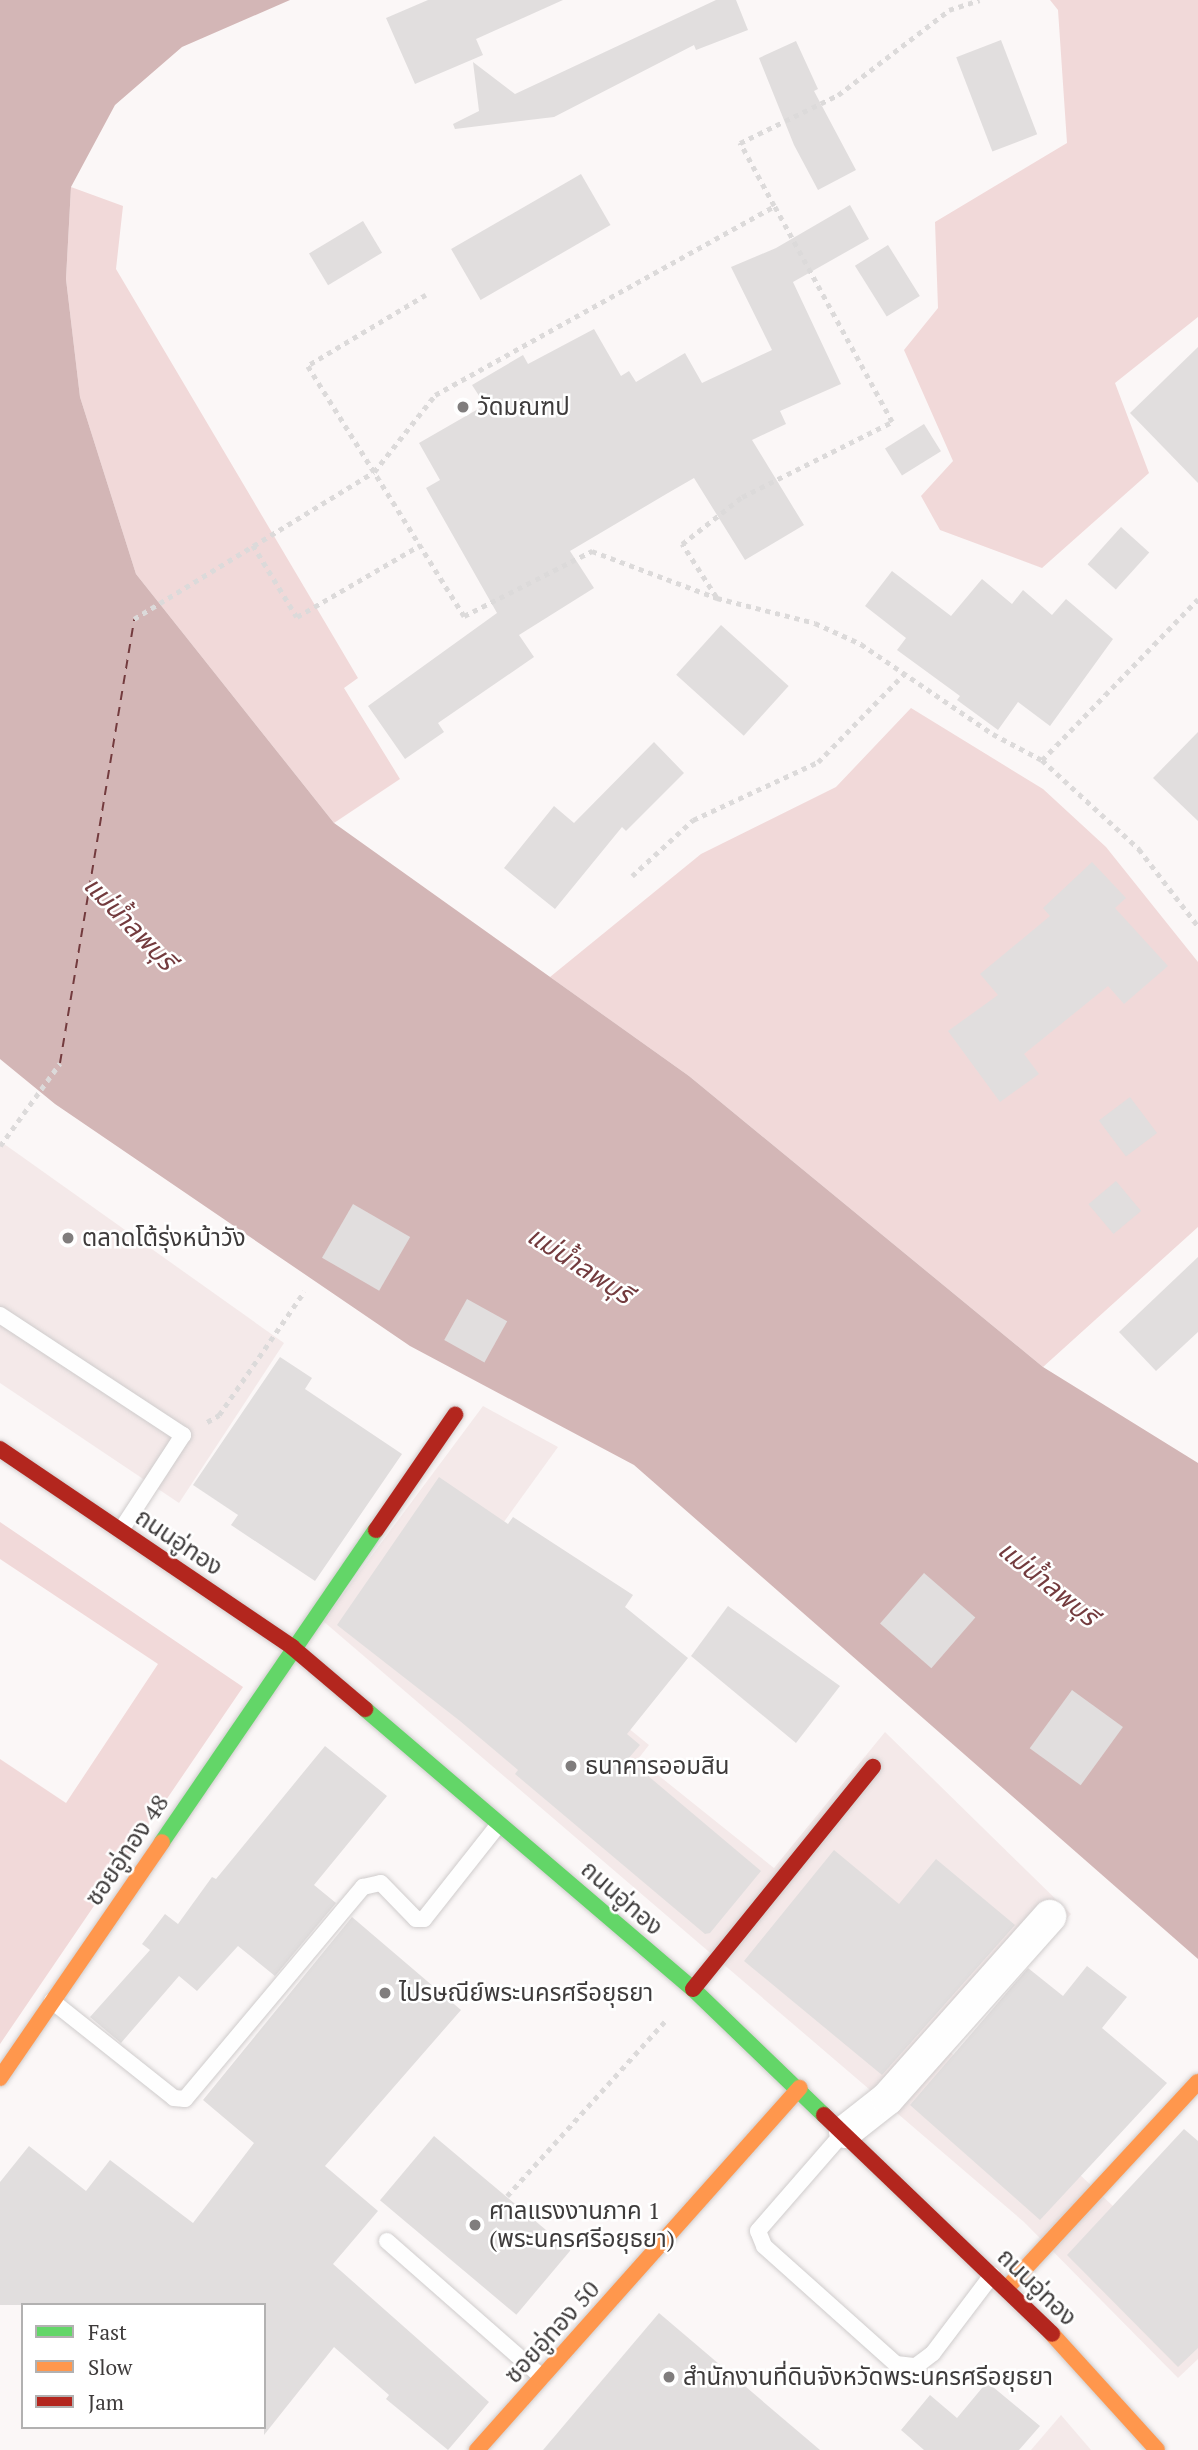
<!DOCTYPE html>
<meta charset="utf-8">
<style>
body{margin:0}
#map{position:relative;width:1198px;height:2450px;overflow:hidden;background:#fbf7f7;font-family:"PT Serif","Noto Sans Thai",serif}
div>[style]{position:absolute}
.built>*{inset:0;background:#f4e9e9}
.green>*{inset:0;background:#f1d9d9}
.water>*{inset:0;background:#d3b6b6}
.ferry>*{height:2px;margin-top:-1px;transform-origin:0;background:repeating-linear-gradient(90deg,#733b3e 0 9px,transparent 0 16px)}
.building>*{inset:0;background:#e1dede;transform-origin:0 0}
.path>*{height:4.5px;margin-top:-2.25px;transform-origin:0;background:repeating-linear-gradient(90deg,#dcdada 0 5px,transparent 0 10px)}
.roads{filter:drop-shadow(0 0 2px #cfcccc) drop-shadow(0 0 2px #cfcccc)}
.lane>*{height:16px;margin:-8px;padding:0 8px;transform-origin:8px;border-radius:8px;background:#fefefe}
.street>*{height:33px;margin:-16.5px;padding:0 16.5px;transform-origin:16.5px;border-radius:16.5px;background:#fefefe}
.fast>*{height:16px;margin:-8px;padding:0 8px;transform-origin:8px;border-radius:8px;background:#63d668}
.slow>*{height:16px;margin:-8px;padding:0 8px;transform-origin:8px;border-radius:8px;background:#ff974d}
.jam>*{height:16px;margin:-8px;padding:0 8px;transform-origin:8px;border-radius:8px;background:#b3261e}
.dots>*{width:19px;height:19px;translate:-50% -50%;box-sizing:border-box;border:4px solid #fff;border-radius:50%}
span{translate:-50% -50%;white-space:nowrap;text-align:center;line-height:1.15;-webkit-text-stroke:5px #fff;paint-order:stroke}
.poi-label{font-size:24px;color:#3e3b3b}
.left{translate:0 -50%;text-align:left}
.street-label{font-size:24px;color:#3e3b3b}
.water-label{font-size:26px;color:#733b3e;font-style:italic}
.legend{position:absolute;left:21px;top:2303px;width:245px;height:126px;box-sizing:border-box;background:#fff;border:2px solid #b2b1b1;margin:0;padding:9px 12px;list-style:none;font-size:21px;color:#3e3b3b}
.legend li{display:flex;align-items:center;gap:14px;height:35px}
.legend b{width:35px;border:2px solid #b2b1b1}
</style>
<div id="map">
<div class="built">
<i style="clip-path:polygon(0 1141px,284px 1343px,179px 1503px,0 1383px)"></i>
<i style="clip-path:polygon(483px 1406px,558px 1447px,449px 1598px,574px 1684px,649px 1745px,638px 1759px,774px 1868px,885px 1732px,1071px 1914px,947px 2049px,1172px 2262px,1198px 2264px,1198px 2359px,1178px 2378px,1024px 2222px,323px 1621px)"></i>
<i style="clip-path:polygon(1061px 2415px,1091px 2450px,1031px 2450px)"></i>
</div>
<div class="green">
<i style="clip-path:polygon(1050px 0,1198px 0,1198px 317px,1115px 383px,1149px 473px,1042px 568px,940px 530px,921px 496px,953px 461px,904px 350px,938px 308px,935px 222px,1067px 143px,1058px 10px)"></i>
<i style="clip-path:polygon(71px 187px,123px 206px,116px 269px,358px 678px,344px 688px,400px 779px,334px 823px,136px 574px,80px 397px,66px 279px)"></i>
<i style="clip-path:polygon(911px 708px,1043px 789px,1106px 847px,1198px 962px,1198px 1227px,1043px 1367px,689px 1076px,550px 977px,701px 854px,836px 787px)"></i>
<i style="clip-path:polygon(0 1522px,243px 1687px,0 2044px,0 1759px,66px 1803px,158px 1664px,0 1559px)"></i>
</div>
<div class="water">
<i style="clip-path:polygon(0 0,290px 0,182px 47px,115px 105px,71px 187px,66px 279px,80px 397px,136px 574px,334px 823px,689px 1076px,1043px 1367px,1198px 1463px,1198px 1959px,634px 1465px,410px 1346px,55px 1104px,0 1059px)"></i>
</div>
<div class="ferry">
<i style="left:60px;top:1063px;width:450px;rotate:-80.5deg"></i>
</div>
<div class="building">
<i style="clip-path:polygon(428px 0,563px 0,476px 39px,483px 55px,415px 84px,386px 18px)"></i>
<i style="clip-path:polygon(716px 0,736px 0,748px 30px,696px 50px,694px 45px,554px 117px,455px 129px,453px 124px,479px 111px,473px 62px,515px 94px)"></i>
<i style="left:1001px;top:40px;width:101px;height:48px;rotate:69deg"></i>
<i style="clip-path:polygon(796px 41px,818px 89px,814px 91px,856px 170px,818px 190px,794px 145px,759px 58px)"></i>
<i style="left:581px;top:174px;width:59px;height:150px;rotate:60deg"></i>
<i style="clip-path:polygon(850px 205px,869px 239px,793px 282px,841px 384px,780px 411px,786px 424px,752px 440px,804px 525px,745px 560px,694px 478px,668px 493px,570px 551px,594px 588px,519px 635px,534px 657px,438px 723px,444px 732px,405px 759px,368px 706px,497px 613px,426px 488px,440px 480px,419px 443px,485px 405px,472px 385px,523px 355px,528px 364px,594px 329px,621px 376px,629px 371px,636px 382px,685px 353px,702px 383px,772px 350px,731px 267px,776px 248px)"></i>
<i style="left:363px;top:221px;width:37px;height:63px;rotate:59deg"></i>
<i style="left:888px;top:245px;width:60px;height:39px;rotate:58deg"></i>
<i style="clip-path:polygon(1198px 347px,1198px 483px,1130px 413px)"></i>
<i style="left:924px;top:424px;width:32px;height:46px;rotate:58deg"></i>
<i style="left:1121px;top:527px;width:38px;height:50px;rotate:42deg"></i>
<i style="clip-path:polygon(892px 571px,951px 616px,982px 579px,1012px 604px,1023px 590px,1052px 615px,1066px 599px,1113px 639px,1050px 726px,1018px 702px,998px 730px,957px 700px,960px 696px,897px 650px,906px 638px,865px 606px)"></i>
<i style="left:721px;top:625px;width:91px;height:67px;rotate:42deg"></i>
<i style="clip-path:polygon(1198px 732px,1198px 821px,1153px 778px)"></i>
<i style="clip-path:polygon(654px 742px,684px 773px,626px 831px,622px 827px,555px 909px,504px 868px,554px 806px,574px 823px)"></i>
<i style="clip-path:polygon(1092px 862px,1126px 898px,1115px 908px,1168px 966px,1124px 1004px,1108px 986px,1024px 1054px,1039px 1074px,1000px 1102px,948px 1031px,998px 995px,980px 974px,1050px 916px,1043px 908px)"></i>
<i style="left:1130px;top:1097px;width:45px;height:39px;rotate:53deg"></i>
<i style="left:1116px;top:1181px;width:39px;height:36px;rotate:50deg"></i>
<i style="left:353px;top:1204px;width:66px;height:62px;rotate:30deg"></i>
<i style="clip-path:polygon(1198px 1257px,1198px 1332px,1156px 1371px,1119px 1332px)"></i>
<i style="left:467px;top:1299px;width:46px;height:47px;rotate:29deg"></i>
<i style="clip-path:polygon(280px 1357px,312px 1378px,305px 1389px,402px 1454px,315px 1581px,231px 1525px,238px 1515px,193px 1485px)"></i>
<i style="clip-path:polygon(439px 1477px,508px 1524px,513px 1517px,633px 1595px,625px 1607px,688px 1658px,627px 1734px,640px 1745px,628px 1759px,761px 1871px,710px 1933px,705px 1934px,515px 1774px,518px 1770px,460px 1721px,337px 1625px)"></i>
<i style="left:924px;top:1573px;width:68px;height:67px;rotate:41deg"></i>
<i style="clip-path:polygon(728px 1606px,840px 1686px,796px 1743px,691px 1656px)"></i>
<i style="left:1072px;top:1690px;width:63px;height:72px;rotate:36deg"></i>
<i style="clip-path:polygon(325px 1746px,387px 1796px,314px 1885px,336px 1903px,275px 1976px,238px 1946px,197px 1991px,179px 1976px,121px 2043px,90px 2017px,150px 1950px,142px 1944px,165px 1914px,178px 1924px,212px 1877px,216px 1879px)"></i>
<i style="clip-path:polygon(834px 1850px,899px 1904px,936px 1859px,1015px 1925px,882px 2075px,744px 1961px)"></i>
<i style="clip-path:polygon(352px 1917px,461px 2010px,325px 2166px,378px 2211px,333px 2264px,489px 2402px,448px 2450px,386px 2399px,389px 2395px,334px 2347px,264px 2435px,264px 2305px,0 2305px,0 2182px,29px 2146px,86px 2191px,110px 2160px,193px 2223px,254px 2143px,203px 2100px)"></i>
<i style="clip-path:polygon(1087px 1966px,1127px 1997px,1102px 2028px,1167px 2083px,1040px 2220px,910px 2105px,1028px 1968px,1063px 1996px)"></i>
<i style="clip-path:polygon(1184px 2129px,1198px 2141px,1198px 2348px,1178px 2367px,1067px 2255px)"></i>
<i style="left:434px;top:2136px;width:178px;height:84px;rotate:40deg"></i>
<i style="clip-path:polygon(659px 2313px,820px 2450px,543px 2450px)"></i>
<i style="clip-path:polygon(987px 2382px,1040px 2426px,1019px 2450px,924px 2450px,901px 2430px,930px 2395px,957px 2418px)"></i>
</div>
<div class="path">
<i style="left:426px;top:295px;width:138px;rotate:149deg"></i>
<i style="left:308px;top:366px;width:295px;rotate:58deg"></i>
<i style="left:464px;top:616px;width:144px;rotate:-26.9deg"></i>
<i style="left:592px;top:551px;width:134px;rotate:20.6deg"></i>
<i style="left:717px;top:598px;width:101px;rotate:14.3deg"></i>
<i style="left:815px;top:623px;width:51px;rotate:24.5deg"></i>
<i style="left:861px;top:644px;width:160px;rotate:34.3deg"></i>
<i style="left:993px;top:734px;width:55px;rotate:28deg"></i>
<i style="left:1042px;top:760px;width:132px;rotate:42.5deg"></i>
<i style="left:1139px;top:849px;width:97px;rotate:52.5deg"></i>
<i style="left:253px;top:545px;width:84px;rotate:58.6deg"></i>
<i style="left:297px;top:617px;width:143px;rotate:-30.3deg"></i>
<i style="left:716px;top:597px;width:63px;rotate:-122.7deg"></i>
<i style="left:682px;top:544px;width:76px;rotate:-38.1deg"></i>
<i style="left:742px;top:497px;width:168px;rotate:-26.6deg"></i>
<i style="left:892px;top:422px;width:246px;rotate:-118.6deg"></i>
<i style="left:134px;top:619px;width:281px;rotate:-31.5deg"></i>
<i style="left:374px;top:472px;width:98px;rotate:-51.6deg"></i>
<i style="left:435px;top:395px;width:388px;rotate:-29.1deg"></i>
<i style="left:774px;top:206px;width:72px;rotate:-118.4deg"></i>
<i style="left:740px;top:143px;width:109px;rotate:-26.1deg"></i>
<i style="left:838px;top:95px;width:140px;rotate:-37.4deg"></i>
<i style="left:949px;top:10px;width:32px;rotate:-18deg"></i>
<i style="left:1042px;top:760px;width:224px;rotate:-45.9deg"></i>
<i style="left:632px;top:876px;width:83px;rotate:-42.6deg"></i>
<i style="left:693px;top:820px;width:138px;rotate:-24.9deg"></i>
<i style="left:818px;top:762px;width:124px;rotate:-45.7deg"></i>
<i style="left:0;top:1146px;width:102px;rotate:-54.1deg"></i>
<i style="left:207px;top:1422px;width:14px;rotate:-30deg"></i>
<i style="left:219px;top:1415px;width:150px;rotate:-55.4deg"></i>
<i style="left:507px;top:2196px;width:239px;rotate:-47.9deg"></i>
</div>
<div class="roads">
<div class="lane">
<i style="left:0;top:1315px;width:219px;rotate:33.3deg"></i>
<i style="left:183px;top:1435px;width:113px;rotate:123.1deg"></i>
<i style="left:52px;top:2001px;width:156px;rotate:38.5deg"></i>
<i style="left:174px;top:2098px;width:11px;rotate:5deg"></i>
<i style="left:185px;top:2099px;width:277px;rotate:-50deg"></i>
<i style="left:363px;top:1887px;width:18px;rotate:-13deg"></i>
<i style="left:381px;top:1883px;width:50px;rotate:45.8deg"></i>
<i style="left:416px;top:1919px;width:8px"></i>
<i style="left:424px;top:1919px;width:121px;rotate:-51.7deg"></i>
<i style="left:844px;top:2132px;width:131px;rotate:131deg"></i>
<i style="left:758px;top:2231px;width:16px;rotate:68deg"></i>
<i style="left:764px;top:2246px;width:177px;rotate:41.8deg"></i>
<i style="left:896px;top:2364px;width:20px;rotate:6deg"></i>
<i style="left:916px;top:2366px;width:21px;rotate:-37deg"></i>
<i style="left:933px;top:2353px;width:98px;rotate:-52.9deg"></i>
<i style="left:387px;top:2241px;width:206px;rotate:41.3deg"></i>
</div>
<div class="street">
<i style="left:845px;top:2131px;width:53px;rotate:-38.2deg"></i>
<i style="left:887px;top:2098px;width:244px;rotate:-48.3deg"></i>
</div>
<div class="fast">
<i style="left:365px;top:1709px;width:431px;rotate:40.5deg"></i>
<i style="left:693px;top:1989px;width:182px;rotate:43.9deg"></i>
<i style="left:162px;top:1842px;width:378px;rotate:-55.6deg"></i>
</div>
<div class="slow">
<i style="left:0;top:2078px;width:286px;rotate:-55.5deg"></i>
<i style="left:1006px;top:2289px;width:282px;rotate:-47.2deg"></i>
<i style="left:1052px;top:2334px;width:156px;rotate:47.8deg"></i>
<i style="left:477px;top:2450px;width:485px;rotate:-48.3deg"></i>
</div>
<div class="jam">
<i style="left:0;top:1449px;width:353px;rotate:34.1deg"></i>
<i style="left:292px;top:1647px;width:96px;rotate:40.3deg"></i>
<i style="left:376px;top:1530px;width:140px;rotate:-55.5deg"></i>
<i style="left:693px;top:1989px;width:286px;rotate:-51deg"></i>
<i style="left:824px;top:2115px;width:316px;rotate:43.8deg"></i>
</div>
</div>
<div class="dots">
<i style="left:463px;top:407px;background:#807d7d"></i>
<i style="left:68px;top:1238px;background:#807d7d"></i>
<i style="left:571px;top:1766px;background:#807d7d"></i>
<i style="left:385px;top:1993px;background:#807d7d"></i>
<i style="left:475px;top:2225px;background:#807d7d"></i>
<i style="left:669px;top:2377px;background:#807d7d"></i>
</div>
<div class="poi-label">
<span class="left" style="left:477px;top:407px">วัดมณฑป</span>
<span class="left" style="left:82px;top:1238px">ตลาดโต้รุ่งหน้าวัง</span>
<span class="left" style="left:585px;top:1766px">ธนาคารออมสิน</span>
<span class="left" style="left:399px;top:1993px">ไปรษณีย์พระนครศรีอยุธยา</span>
<span class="left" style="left:489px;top:2225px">ศาลแรงงานภาค 1<br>(พระนครศรีอยุธยา)</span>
<span class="left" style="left:683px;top:2377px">สำนักงานที่ดินจังหวัดพระนครศรีอยุธยา</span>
</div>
<div class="street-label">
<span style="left:179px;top:1542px;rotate:34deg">ถนนอู่ทอง</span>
<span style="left:127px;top:1850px;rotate:-56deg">ซอยอู่ทอง 48</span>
<span style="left:622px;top:1898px;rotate:41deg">ถนนอู่ทอง</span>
<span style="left:1037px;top:2287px;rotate:44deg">ถนนอู่ทอง</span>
<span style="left:552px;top:2332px;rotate:-48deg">ซอยอู่ทอง 50</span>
</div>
<div class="water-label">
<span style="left:130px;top:923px;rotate:46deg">แม่น้ำลพบุรี</span>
<span style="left:580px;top:1265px;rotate:33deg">แม่น้ำลพบุรี</span>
<span style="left:1048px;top:1583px;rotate:39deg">แม่น้ำลพบุรี</span>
</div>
<ul class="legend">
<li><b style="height:9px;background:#63d668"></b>Fast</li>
<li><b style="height:9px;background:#ff974d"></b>Slow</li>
<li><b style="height:9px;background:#b3261e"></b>Jam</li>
</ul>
</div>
